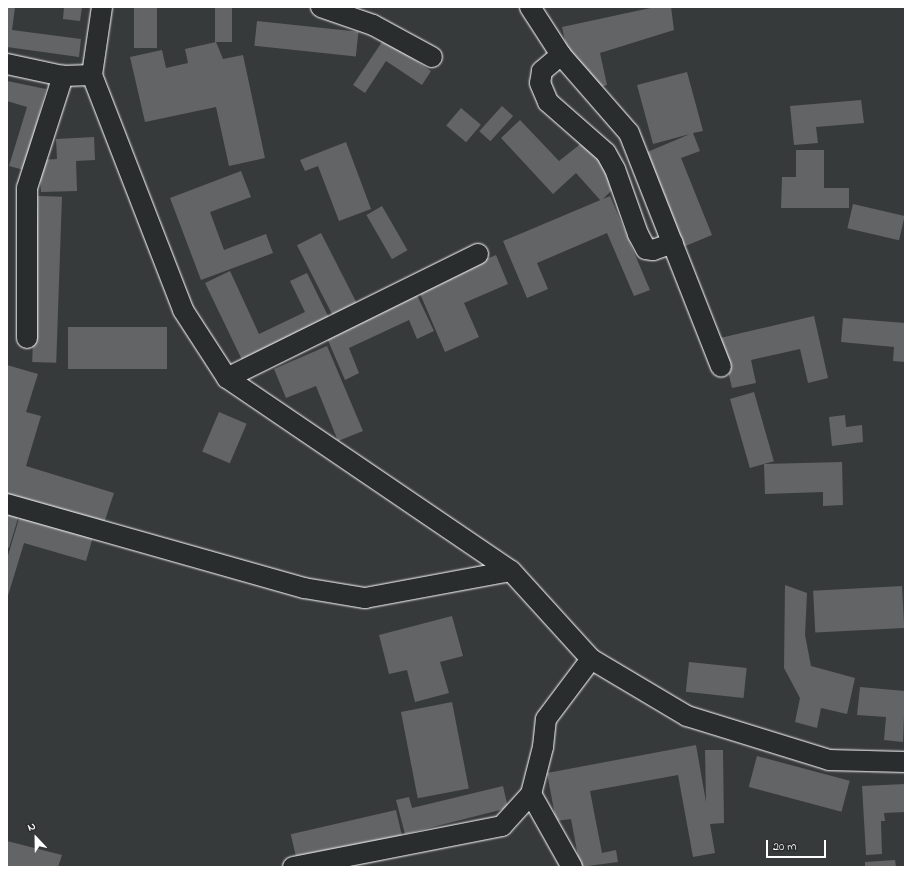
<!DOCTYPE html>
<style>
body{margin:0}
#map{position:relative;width:912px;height:874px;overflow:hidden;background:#373a3b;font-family:"Indie Flower",sans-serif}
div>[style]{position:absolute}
.building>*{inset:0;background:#636465;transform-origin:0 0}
.roads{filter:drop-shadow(0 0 1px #fff) drop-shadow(0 0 1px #fff)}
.minor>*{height:20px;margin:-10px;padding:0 10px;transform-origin:10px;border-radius:10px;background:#2a2d2e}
span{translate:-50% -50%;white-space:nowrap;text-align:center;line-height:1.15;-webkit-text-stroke:3.5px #2a2d2e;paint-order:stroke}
.frame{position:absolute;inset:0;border:8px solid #fff;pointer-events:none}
.north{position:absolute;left:16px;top:818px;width:40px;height:40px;-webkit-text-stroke:3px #2a2d2e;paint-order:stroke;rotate:338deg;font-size:11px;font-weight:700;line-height:16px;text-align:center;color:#fff}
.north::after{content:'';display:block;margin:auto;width:14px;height:18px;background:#fff;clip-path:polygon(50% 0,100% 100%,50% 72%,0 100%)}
.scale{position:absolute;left:766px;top:840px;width:60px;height:18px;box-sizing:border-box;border:2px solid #fff;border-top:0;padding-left:5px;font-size:12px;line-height:14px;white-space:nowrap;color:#fff;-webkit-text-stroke:3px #2a2d2e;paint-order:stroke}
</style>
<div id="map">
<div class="building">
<i style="clip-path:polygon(7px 7px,15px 7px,12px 30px,81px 39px,79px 57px,7px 47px)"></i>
<i style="clip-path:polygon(64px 7px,82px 7px,80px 21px,63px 19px)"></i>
<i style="left:134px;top:7px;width:23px;height:41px"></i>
<i style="left:215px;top:7px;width:17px;height:35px"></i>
<i style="clip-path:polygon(655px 7px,671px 7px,674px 30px,600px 53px,607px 85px,594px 89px,568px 54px,562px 27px)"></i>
<i style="left:257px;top:21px;width:102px;height:25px;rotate:6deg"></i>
<i style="clip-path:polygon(384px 39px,431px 71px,422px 85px,386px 61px,365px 93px,353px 85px)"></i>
<i style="clip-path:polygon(216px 42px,223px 59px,243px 55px,265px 158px,229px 166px,216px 107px,145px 122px,130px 57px,162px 50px,166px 68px,188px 63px,185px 49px)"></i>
<i style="clip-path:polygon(687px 72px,703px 131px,693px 133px,700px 151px,681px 158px,712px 235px,683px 247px,645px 153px,690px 134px,653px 144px,637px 85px)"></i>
<i style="clip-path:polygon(7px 81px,46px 89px,24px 170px,9px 166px,27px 107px,7px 101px)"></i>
<i style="clip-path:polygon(861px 100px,864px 123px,816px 127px,818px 143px,794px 145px,790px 106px)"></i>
<i style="left:502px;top:106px;width:15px;height:34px;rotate:42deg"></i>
<i style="left:461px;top:108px;width:26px;height:23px;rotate:40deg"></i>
<i style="clip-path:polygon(520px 120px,559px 161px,588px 138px,618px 184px,601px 201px,576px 173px,553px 194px,501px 138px)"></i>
<i style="clip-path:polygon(94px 137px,95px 160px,76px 161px,77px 191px,41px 192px,39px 160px,57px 159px,56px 139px)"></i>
<i style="clip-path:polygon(346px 142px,371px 209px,339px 221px,318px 166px,305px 171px,300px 160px)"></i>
<i style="clip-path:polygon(796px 150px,824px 150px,824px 188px,849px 188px,849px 208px,781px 208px,782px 177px,796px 177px)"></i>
<i style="clip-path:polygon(241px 171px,251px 197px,210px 212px,224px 250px,266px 234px,273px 253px,201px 280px,170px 198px)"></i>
<i style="left:38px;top:196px;width:24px;height:166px;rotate:2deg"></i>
<i style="clip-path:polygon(610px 196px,650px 290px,634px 296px,607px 233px,537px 263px,548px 289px,527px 298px,503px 241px)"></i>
<i style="left:853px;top:204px;width:53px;height:25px;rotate:13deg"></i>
<i style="left:382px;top:206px;width:51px;height:18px;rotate:60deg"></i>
<i style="left:321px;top:233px;width:80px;height:27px;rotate:63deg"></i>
<i style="clip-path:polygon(496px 255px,508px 284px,464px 303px,479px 337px,445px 352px,418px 289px)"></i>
<i style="clip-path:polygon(230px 271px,259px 334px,305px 312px,290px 281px,307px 273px,331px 322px,244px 364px,205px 283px)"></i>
<i style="clip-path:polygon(415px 291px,434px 331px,417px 339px,409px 320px,349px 348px,359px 373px,345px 380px,324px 331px)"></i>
<i style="clip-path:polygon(814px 316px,828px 378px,808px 383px,800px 349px,751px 360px,756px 383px,732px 388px,720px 338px)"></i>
<i style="clip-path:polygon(843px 318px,905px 323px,905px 362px,893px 361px,894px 347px,841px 342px)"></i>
<i style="left:68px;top:327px;width:99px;height:42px"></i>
<i style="clip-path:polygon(327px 346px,363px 431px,338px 441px,316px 386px,286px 398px,274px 369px)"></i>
<i style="clip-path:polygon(7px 365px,38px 374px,26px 412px,41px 416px,26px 466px,114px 493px,104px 523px,7px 494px)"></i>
<i style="left:754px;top:392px;width:72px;height:25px;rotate:74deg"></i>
<i style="left:219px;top:412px;width:30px;height:43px;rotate:23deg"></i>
<i style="clip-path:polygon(845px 415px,846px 427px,862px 425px,863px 442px,832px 446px,829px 417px)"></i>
<i style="clip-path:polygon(842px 462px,843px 505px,823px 506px,823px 492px,765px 494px,764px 464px)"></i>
<i style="clip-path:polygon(7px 512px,19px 515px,9px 548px,7px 547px)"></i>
<i style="clip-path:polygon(20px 515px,93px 537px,86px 561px,24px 543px,7px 599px,7px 559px)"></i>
<i style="clip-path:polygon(785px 585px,807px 593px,805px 635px,811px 666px,855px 678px,847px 714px,821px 708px,817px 728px,795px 722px,800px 698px,784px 668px)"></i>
<i style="left:902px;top:586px;width:42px;height:89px;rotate:87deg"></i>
<i style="clip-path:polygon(452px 616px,463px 656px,440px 662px,449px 693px,415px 702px,407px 670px,389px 674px,379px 635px)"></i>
<i style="left:689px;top:662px;width:58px;height:30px;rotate:6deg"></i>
<i style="clip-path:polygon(860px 687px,905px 691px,903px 742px,884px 740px,886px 717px,857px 715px)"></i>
<i style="left:452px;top:702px;width:88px;height:52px;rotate:79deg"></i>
<i style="clip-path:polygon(696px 745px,706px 802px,705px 750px,723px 750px,724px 823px,710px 824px,715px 853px,693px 857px,678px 775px,590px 791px,602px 853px,616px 850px,618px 862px,580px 867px,571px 819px,556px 821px,547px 773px)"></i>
<i style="left:757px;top:756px;width:96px;height:32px;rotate:15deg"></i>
<i style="clip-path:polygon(905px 784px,905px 812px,884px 813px,885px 821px,881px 821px,882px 854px,866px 855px,862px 786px)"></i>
<i style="clip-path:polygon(503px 786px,508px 808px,405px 834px,396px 800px,409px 797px,412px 808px)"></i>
<i style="left:396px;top:810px;width:28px;height:108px;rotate:77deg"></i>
<i style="clip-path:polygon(7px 841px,62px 855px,58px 867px,7px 867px)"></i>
<i style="clip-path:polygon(895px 860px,896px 867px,865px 867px,865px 862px)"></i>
</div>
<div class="roads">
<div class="minor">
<i style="left:102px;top:7px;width:69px;rotate:98.4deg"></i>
<i style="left:92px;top:75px;width:252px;rotate:68.8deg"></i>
<i style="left:183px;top:310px;width:81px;rotate:57.1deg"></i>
<i style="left:227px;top:378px;width:343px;rotate:34.2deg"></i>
<i style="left:511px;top:571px;width:119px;rotate:47.7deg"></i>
<i style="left:591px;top:659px;width:112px;rotate:30.7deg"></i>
<i style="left:687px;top:716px;width:149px;rotate:17.2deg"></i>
<i style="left:829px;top:760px;width:76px;rotate:1.5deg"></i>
<i style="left:321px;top:7px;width:55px;rotate:19.1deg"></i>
<i style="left:373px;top:25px;width:67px;rotate:28.5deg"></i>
<i style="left:530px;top:7px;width:57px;rotate:57.1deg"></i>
<i style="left:561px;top:55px;width:103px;rotate:48.9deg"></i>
<i style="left:629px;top:133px;width:251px;rotate:68.5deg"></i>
<i style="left:561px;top:55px;width:25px;rotate:140deg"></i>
<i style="left:542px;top:71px;width:12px;rotate:99deg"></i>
<i style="left:540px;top:83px;width:21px;rotate:67deg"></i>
<i style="left:548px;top:102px;width:77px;rotate:41.3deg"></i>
<i style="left:606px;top:153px;width:18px;rotate:61deg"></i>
<i style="left:615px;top:169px;width:69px;rotate:70.5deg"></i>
<i style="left:638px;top:234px;width:17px;rotate:62deg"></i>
<i style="left:646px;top:249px;width:7px;rotate:8deg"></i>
<i style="left:653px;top:250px;width:21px;rotate:-19deg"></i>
<i style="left:7px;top:64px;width:57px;rotate:12.1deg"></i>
<i style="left:63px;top:76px;width:29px;rotate:-2deg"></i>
<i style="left:27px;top:338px;width:150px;rotate:-90deg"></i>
<i style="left:27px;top:188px;width:118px;rotate:-72.2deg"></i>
<i style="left:227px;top:378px;width:280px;rotate:-26.3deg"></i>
<i style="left:7px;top:504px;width:309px;rotate:15.8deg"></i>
<i style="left:304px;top:588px;width:62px;rotate:9.3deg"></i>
<i style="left:365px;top:598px;width:148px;rotate:-10.5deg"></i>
<i style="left:531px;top:794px;width:84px;rotate:60.7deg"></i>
<i style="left:293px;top:867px;width:213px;rotate:-11.1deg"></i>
<i style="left:502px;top:826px;width:43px;rotate:-47.8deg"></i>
<i style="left:531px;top:794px;width:49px;rotate:-75.7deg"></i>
<i style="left:543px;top:747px;width:28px;rotate:-84deg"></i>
<i style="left:546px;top:719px;width:75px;rotate:-53.1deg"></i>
</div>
</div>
<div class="frame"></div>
<div class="north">N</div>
<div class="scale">20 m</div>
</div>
